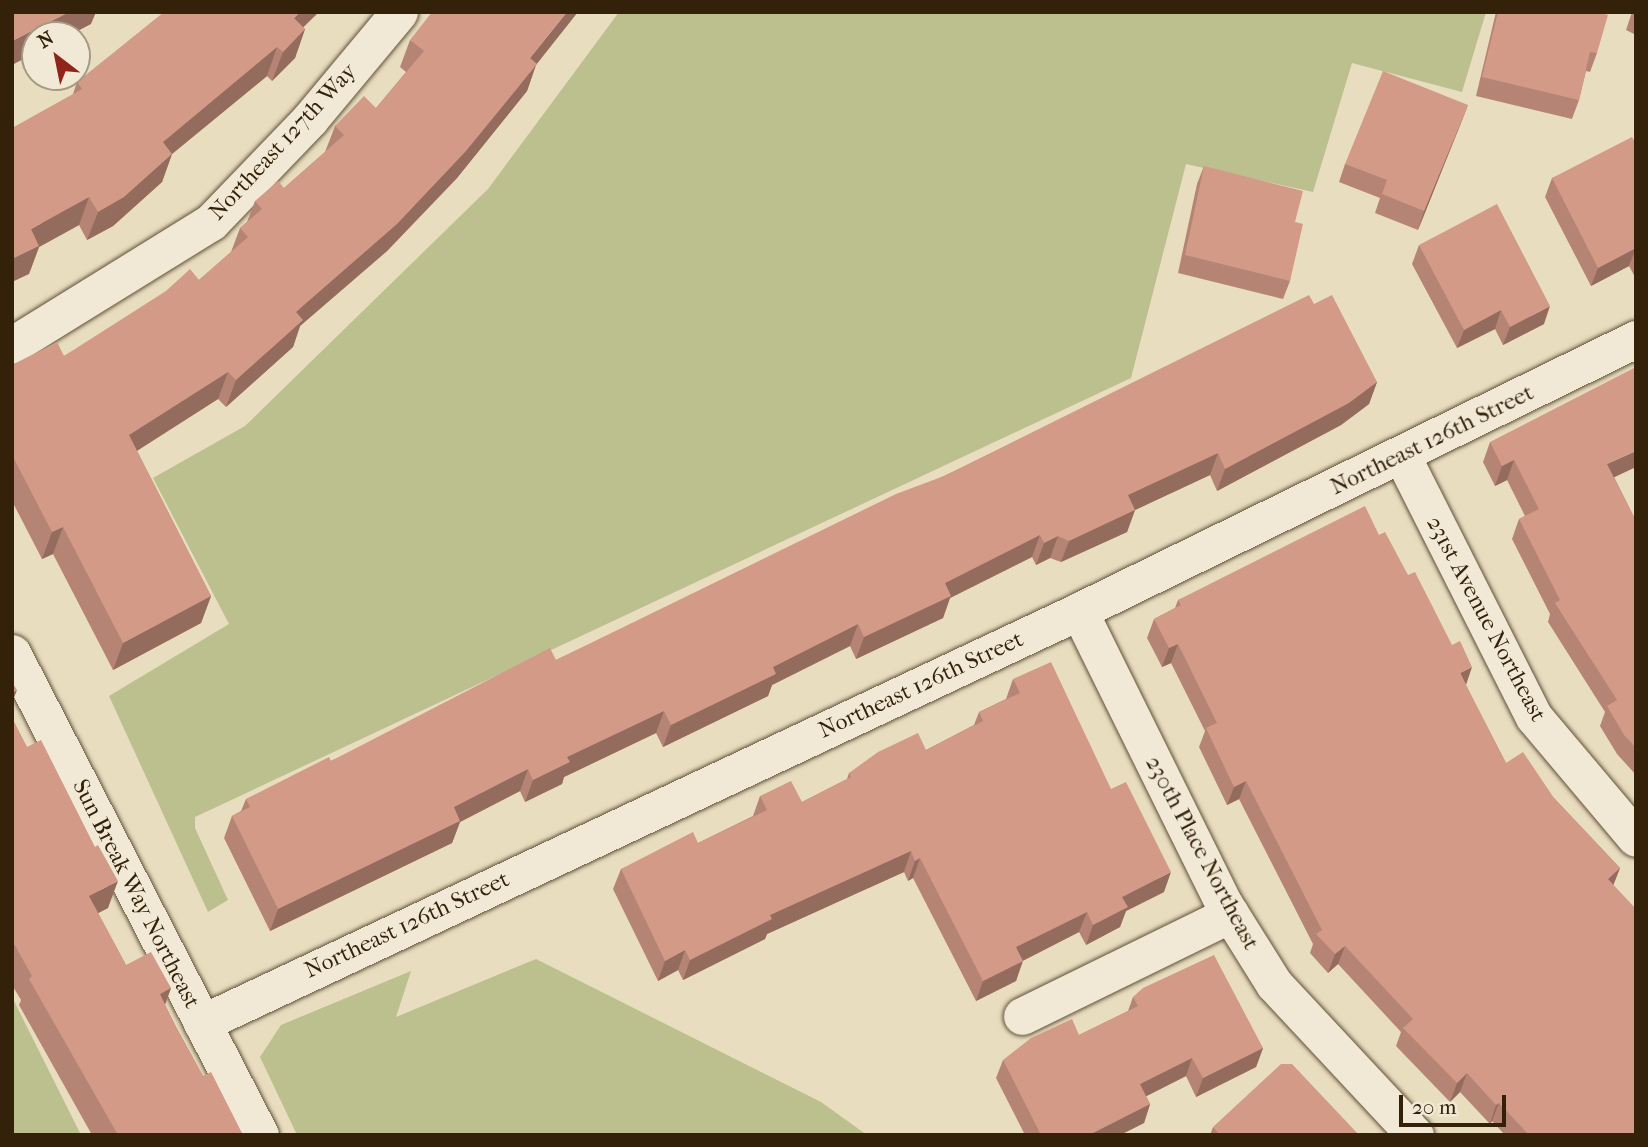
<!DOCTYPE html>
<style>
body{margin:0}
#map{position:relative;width:1648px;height:1147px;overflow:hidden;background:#e9ddc0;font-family:"IM FELL French Canon",serif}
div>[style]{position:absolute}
.green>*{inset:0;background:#bcbf8e}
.roads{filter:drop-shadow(0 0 2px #605037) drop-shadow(0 0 2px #605037)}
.minor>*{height:37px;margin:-18.5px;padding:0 18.5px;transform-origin:18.5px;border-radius:18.5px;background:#f1e9d6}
.wall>*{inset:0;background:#b58474}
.shaded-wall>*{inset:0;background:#936c5e}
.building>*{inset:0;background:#d29a87}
span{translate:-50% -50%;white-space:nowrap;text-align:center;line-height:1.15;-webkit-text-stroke:6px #f1e9d6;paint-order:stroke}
.street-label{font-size:23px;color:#332109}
.frame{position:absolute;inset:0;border:14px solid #332109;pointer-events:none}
.north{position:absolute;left:21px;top:21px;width:70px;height:70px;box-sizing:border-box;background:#f1e9d6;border:2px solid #a59984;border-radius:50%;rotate:328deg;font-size:19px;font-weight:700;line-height:28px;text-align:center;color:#332109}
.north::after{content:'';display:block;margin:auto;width:24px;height:32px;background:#8f2418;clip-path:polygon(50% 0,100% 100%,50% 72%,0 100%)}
.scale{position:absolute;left:1399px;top:1095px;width:107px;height:32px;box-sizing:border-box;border:4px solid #332109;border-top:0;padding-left:9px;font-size:21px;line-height:24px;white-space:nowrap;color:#332109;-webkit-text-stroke:5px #f1e9d6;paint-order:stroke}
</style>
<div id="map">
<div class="green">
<i style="clip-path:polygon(619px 12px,1486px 12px,1462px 92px,1352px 63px,1313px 192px,1186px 164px,1131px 378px,195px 817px,195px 828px,228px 900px,208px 912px,109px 696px,229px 624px,153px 478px,245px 426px,488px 189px)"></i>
<i style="clip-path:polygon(536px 959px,821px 1102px,867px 1135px,297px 1135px,260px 1057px,281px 1025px,411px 971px,396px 1017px)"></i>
<i style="clip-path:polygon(12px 997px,81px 1135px,12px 1135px)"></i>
</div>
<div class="roads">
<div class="minor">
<i style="left:12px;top:345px;width:234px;rotate:-31.7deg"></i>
<i style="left:211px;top:222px;width:143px;rotate:-46.1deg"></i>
<i style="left:310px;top:119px;width:139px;rotate:-50.2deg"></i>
<i style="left:1402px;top:456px;width:292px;rotate:63.2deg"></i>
<i style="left:1534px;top:717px;width:158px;rotate:49.9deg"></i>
<i style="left:1079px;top:611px;width:327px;rotate:63.7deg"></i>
<i style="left:1224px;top:904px;width:94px;rotate:58deg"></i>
<i style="left:1274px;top:984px;width:207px;rotate:47deg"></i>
<i style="left:12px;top:653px;width:542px;rotate:62.77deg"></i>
<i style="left:1022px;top:1016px;width:232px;rotate:-26.1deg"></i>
<i style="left:202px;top:1023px;width:969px;rotate:-25.16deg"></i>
<i style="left:1079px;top:611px;width:620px;rotate:-26.03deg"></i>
</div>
</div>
<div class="wall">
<i style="clip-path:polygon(1496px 12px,1598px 12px,1597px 53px,1590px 72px,1586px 71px,1579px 100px,1572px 119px,1476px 96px)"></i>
<i style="clip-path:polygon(1632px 12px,1636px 12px,1636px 35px,1626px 30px)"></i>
<i style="clip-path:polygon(303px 27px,305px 29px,295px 58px,272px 81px,267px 76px,172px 154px,162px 182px,113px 226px,87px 240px,79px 225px,39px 247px,29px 274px,73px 94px,77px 82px)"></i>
<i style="clip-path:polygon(410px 40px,536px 65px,527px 91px,457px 178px,387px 251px,300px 326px,293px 347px,226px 407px,218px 399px,137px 451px,211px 596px,201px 623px,113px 670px,53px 554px,42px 559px,12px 501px,12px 365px,64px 356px,199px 280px,231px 252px,240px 228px,247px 222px,255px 201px,284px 188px,325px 152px,335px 126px,376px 108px,406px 72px,400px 67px)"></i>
<i style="clip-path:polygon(1468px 105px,1418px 230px,1375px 213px,1380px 198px,1339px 182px,1345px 164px)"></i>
<i style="clip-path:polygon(1636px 144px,1636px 279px,1629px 266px,1591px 286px,1545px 197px,1552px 178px)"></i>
<i style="clip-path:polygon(1204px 166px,1295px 222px,1290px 281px,1283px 299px,1178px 273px,1197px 184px)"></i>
<i style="clip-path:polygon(1419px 245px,1544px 324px,1503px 345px,1495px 329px,1457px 348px,1412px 264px)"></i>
<i style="clip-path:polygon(1314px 304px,1377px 382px,1369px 404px,1341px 425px,1217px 491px,1210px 475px,1135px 510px,1127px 532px,1061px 562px,1050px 558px,1036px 565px,1032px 557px,950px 598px,943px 618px,856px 659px,850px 646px,772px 685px,768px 696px,663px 747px,656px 733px,564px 777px,562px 784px,525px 802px,520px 791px,460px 822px,452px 843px,270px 931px,224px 838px,232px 816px,241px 811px,246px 799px,556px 660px,944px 476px)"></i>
<i style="clip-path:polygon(1490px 442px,1614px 477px,1636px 521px,1636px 775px,1617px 754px,1600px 726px,1605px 712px,1548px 622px,1550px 614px,1512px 539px,1519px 519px,1525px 516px,1507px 480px,1495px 486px,1483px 462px)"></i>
<i style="clip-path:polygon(1379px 535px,1408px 575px,1506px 763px,1554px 798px,1620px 868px,1613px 885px,1636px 1135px,1505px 1135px,1492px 1121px,1490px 1124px,1460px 1092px,1450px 1102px,1396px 1046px,1401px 1032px,1338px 964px,1328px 973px,1310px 953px,1313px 944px,1239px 799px,1227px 805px,1199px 747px,1205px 731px,1171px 663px,1162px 667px,1147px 638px,1154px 619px,1175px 608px,1178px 600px)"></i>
<i style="clip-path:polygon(1013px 679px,1111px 789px,1164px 892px,1126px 911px,1120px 927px,1086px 945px,1079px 932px,1022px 961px,1016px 981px,976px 1001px,913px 878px,908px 881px,904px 872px,767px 934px,765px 939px,683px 980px,678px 970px,658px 981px,613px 889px,621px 869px,698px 843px,753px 816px,760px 796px,802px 802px,847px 779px,849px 773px,926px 750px,974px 725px,979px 712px,1006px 699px)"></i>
<i style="clip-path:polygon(12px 718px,108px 908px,98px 913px,126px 965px,171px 988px,165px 1005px,175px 1025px,203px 1076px,243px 1135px,92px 1135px,19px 1005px,21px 1000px,12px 985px)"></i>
<i style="clip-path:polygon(1133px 997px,1263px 1048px,1256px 1067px,1196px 1097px,1186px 1076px,1146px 1096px,1150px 1104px,1144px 1123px,1120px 1135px,1025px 1135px,996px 1078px,1003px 1060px,1079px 1035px,1128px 1011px)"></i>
<i style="clip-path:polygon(1213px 1127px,1359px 1135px,1210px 1135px)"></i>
</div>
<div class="shaded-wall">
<i style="clip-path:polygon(69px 12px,96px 12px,91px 24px,70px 35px,35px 35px,35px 53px,12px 65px,12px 41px)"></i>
<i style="clip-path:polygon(300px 12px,319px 12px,283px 47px,294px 18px)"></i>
<i style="clip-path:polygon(567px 12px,578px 12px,536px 65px,527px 91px,457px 178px,387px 251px,300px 326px,293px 347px,226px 407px,236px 380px,296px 312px,530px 58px)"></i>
<i style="clip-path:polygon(305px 29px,295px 58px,272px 81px,283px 52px)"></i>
<i style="clip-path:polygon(277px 47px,267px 76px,172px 154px,162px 182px,113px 226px,87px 240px,98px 212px,163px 142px)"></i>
<i style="clip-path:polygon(1468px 105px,1461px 123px,1418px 230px,1424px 211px)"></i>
<i style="clip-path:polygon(89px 197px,79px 225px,39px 247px,29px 274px,12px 282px,12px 259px,31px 229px)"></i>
<i style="clip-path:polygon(1636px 248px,1629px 266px,1591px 286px,1598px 268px)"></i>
<i style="clip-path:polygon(1550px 306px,1544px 324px,1503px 345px,1510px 327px)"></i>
<i style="clip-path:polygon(1501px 310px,1495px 329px,1457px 348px,1464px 330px)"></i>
<i style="clip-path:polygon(228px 372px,218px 399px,119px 462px,129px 435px)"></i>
<i style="clip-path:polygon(1377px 382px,1369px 404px,1341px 425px,1217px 491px,1225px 469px)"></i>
<i style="clip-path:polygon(1636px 451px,1636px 467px,1600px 484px,1607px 464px)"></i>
<i style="clip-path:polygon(1218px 453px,1210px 475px,1135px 510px,1127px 532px,1061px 562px,1069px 541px,1128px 495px)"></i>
<i style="clip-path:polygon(1514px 460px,1507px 480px,1495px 486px,1502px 466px)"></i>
<i style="clip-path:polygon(63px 527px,53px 554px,42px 559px,52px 532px)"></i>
<i style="clip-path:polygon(1040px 535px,1032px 557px,950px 598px,943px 618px,856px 659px,864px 637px,945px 583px)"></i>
<i style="clip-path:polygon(1058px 536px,1050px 558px,1036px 565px,1044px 543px)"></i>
<i style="clip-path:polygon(211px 596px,201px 623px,113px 670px,123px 643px)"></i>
<i style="clip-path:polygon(858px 624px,850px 646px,772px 685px,768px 696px,663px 747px,671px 725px,773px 667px)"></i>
<i style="clip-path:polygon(1178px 644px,1171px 663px,1162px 667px,1169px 648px)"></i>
<i style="clip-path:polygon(1472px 667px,1466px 685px,1460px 673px)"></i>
<i style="clip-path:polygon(17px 690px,12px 703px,12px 693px)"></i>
<i style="clip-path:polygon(664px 711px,656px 733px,564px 777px,562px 784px,525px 802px,533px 780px,567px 757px)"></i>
<i style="clip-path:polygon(528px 769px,520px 791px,460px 822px,452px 843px,270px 931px,278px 909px,454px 807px)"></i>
<i style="clip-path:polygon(1246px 781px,1239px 799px,1227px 805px,1234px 787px)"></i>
<i style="clip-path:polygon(911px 851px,904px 872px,767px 934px,765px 939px,683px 980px,690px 960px,770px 915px)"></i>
<i style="clip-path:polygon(920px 858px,913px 878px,908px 881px,915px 861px)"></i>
<i style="clip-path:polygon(1620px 868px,1613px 886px,1608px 879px)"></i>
<i style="clip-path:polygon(1171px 872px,1164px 892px,1126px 911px,1120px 927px,1086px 945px,1093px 925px,1122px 897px)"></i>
<i style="clip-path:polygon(118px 881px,108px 908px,79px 923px,89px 896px)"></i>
<i style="clip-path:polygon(1087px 912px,1079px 932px,1009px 968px,1016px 947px)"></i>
<i style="clip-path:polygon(1345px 946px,1338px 964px,1328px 973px,1335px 954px)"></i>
<i style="clip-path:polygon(685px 950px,678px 970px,658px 981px,665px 961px)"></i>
<i style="clip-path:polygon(1023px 961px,1016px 981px,976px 1001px,983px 981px)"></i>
<i style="clip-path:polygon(171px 988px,161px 1015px,160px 994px)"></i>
<i style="clip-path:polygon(1263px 1048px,1256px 1067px,1196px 1097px,1203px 1078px)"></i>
<i style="clip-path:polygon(1192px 1058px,1186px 1076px,1133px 1103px,1140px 1084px)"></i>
<i style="clip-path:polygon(1467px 1073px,1460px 1092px,1450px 1102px,1457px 1083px)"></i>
<i style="clip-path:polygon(1499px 1103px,1492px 1121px,1490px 1124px,1496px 1105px)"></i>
<i style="clip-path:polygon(1150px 1104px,1144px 1123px,1120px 1135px,1089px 1135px)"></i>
</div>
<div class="building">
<i style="clip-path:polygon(12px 12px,69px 12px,12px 41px)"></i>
<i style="clip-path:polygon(164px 12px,300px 12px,294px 18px,305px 29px,283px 52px,277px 47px,163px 142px,172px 154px,124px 197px,98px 212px,89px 197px,31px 229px,39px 246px,12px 259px,12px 128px,82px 89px,77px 82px)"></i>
<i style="clip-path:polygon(432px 12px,567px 12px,530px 58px,537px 64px,466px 151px,397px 224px,296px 312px,303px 320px,236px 380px,228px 372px,129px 435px,211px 596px,123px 643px,63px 527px,52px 532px,12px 455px,12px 365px,57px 342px,64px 356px,166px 291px,190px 269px,199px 280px,248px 237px,240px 228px,262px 209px,255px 201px,278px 181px,284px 188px,344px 135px,335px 126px,364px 96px,376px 108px,424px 51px,410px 40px)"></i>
<i style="clip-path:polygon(1498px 12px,1598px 12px,1608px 15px,1597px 53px,1590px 52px,1579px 100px,1482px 77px)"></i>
<i style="clip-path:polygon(1383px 71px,1468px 105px,1424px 211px,1382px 194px,1387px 180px,1345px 164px)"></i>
<i style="clip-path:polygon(1632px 137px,1636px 144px,1636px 248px,1598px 268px,1552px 178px)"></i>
<i style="clip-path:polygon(1204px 166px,1303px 191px,1295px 222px,1303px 224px,1290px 281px,1185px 255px)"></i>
<i style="clip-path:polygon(1497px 204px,1550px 306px,1510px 327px,1501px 310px,1464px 330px,1419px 245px)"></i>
<i style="clip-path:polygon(1309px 295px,1314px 304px,1332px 295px,1377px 382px,1349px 403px,1225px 469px,1218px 453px,1128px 495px,1135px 510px,1069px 541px,1058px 536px,1044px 543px,1040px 535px,945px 583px,951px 596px,864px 637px,858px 624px,773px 667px,776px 674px,671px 725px,664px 711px,567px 757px,570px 762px,533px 780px,528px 769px,454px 807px,460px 821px,278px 909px,232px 816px,250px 807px,246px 799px,329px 757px,331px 761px,550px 648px,556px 660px,896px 494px,944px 476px)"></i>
<i style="clip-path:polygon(1636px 367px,1636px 451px,1607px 464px,1636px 521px,1636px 748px,1624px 735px,1607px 706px,1617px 700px,1555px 603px,1560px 600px,1519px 519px,1539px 509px,1514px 460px,1502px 466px,1490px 442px)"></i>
<i style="clip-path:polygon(1365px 506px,1379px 535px,1385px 532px,1408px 575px,1415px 572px,1452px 645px,1460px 641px,1472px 667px,1460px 673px,1506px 763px,1523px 752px,1554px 798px,1620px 868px,1608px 879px,1636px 909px,1636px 1135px,1529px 1135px,1499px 1103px,1496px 1105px,1467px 1073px,1457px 1083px,1403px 1028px,1413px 1019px,1345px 946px,1335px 954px,1316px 934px,1322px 930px,1246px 781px,1234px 787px,1206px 728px,1217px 723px,1178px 644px,1169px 648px,1154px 619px,1181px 605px,1178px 600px)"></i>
<i style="clip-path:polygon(1051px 662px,1111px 789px,1126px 782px,1171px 872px,1122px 897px,1128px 907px,1093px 925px,1087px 912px,1016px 947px,1023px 961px,983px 981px,920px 858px,915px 861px,911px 851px,770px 915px,772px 919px,690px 960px,685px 950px,665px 961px,621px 869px,693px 832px,698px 843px,767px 810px,760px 796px,791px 781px,802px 802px,851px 777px,849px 773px,878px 752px,918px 733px,926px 750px,983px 721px,979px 712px,1020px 693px,1013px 679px)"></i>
<i style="clip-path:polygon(12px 682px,17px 690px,12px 693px)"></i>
<i style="clip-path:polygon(12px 718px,27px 747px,41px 740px,95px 847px,98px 845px,118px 881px,89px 896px,126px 965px,151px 952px,171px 988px,160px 994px,175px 1025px,203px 1076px,211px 1072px,243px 1135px,118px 1135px,29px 979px,32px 976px,12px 940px)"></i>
<i style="clip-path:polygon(1214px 955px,1263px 1048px,1203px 1078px,1192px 1058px,1140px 1084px,1150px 1104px,1089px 1135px,1041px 1135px,1003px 1060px,1031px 1038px,1072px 1019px,1079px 1035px,1138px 1006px,1133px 997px,1143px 988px)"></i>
<i style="clip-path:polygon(1281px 1064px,1292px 1064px,1359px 1135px,1220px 1135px,1213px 1127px)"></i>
</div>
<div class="street-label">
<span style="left:283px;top:142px;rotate:-47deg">Northeast 127th Way</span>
<span style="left:1432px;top:440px;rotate:-26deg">Northeast 126th Street</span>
<span style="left:1486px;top:619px;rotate:62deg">231st Avenue Northeast</span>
<span style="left:921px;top:685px;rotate:-25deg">Northeast 126th Street</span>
<span style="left:1202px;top:853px;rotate:62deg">230th Place Northeast</span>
<span style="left:136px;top:894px;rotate:63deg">Sun Break Way Northeast</span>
<span style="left:407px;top:925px;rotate:-25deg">Northeast 126th Street</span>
</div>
<div class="frame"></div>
<div class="north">N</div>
<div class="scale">20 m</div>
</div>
